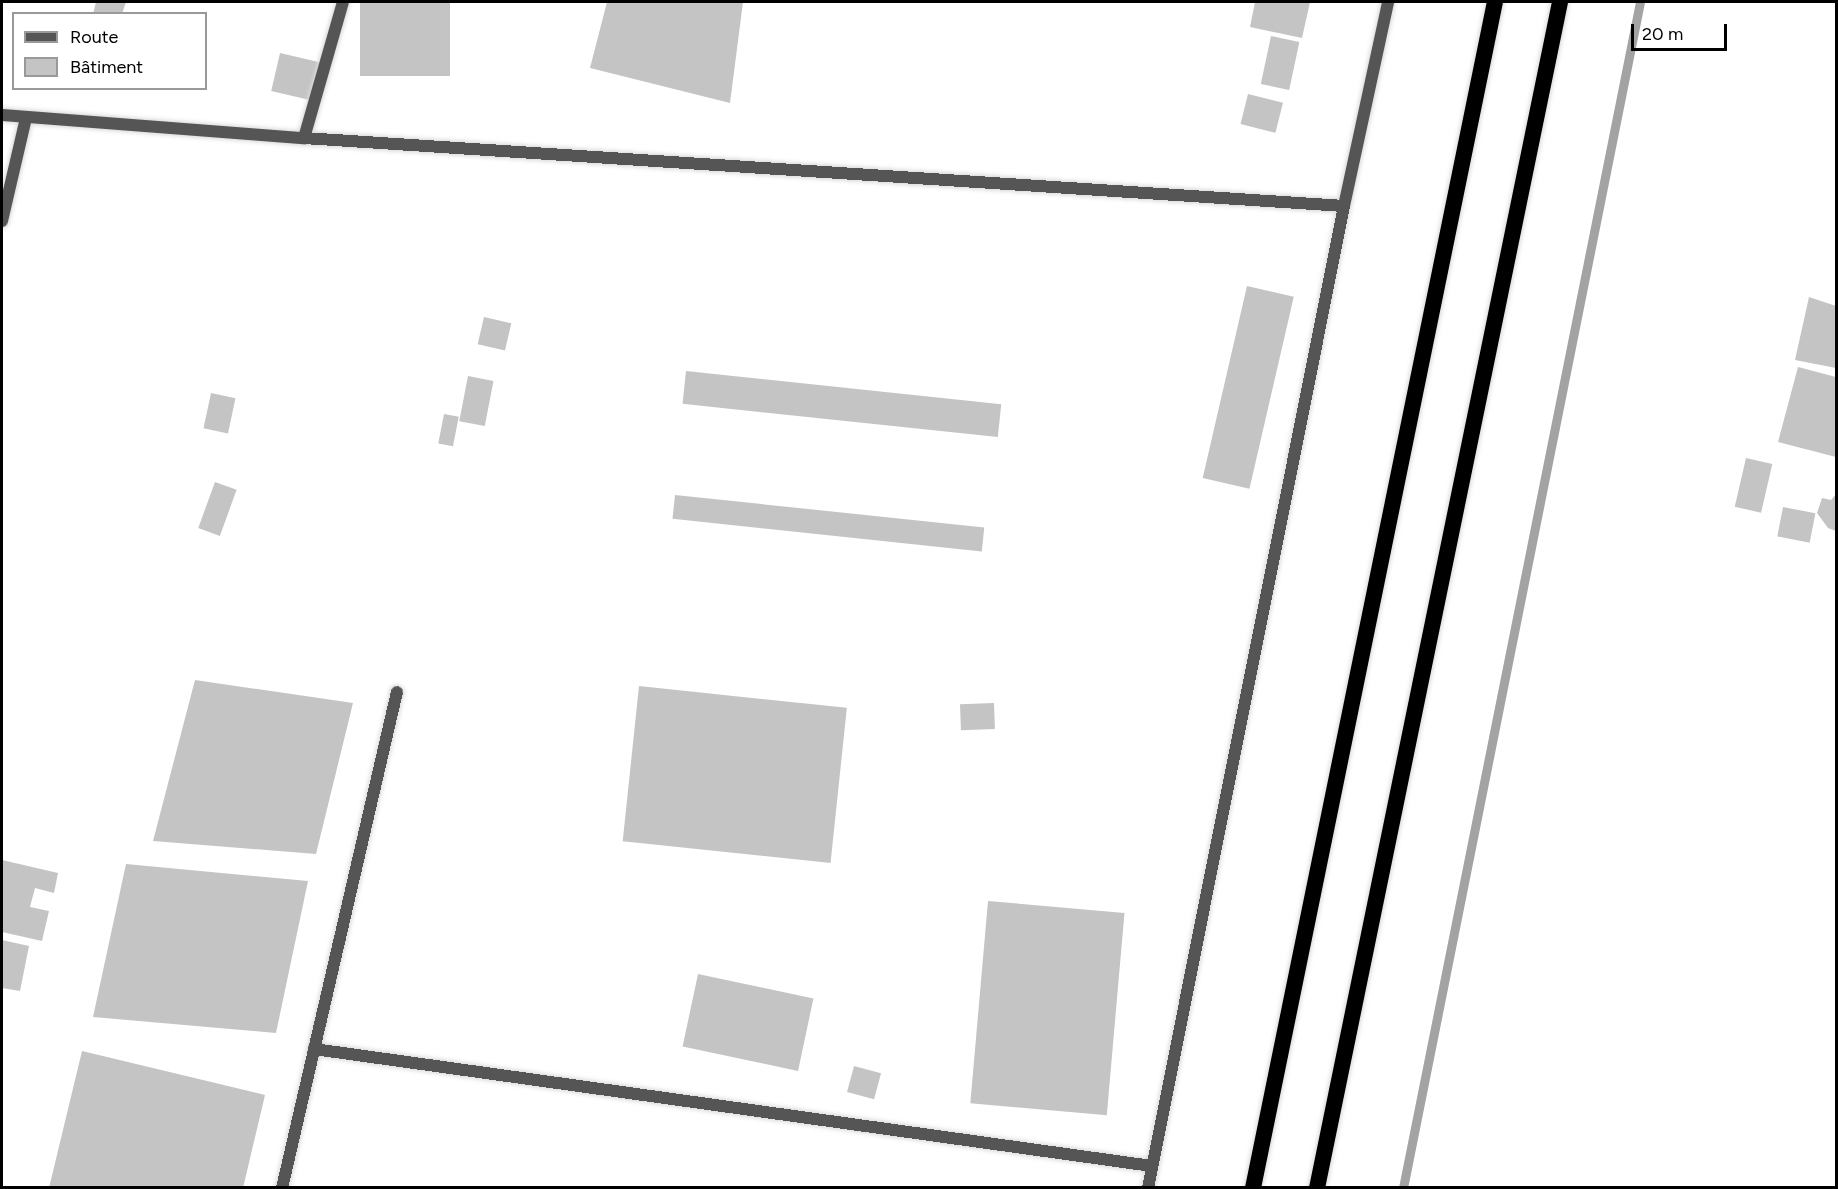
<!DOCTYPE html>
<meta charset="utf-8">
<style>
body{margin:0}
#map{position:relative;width:1838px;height:1189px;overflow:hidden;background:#fff;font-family:Figtree,sans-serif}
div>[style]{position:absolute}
.stream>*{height:9px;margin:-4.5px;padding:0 4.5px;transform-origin:4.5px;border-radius:4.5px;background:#a3a3a3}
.building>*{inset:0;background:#c4c4c4;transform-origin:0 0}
.roads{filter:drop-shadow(0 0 2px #dbdbdb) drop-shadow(0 0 2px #dbdbdb)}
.service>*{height:12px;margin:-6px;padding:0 6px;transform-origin:6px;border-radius:6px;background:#555}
.minor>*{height:12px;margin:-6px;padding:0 6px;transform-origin:6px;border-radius:6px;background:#555}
.trunk>*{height:16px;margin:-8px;padding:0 8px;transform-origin:8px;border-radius:8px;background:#000}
span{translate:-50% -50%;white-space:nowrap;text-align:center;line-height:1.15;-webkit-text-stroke:6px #fff;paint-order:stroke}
.frame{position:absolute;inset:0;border:3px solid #000;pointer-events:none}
.legend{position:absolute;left:12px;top:12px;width:195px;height:78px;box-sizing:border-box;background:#fff;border:2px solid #999;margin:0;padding:8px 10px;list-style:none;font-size:18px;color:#000}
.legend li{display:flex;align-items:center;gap:12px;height:30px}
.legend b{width:30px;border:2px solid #999}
.scale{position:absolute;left:1631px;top:24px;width:96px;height:27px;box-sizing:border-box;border:3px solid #000;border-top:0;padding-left:8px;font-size:18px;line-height:21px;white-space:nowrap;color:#000;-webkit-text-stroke:4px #fff;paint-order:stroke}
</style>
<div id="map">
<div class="stream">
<i style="left:1403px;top:1188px;width:1209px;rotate:-78.7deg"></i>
</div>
<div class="building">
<i style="clip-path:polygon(96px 2px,126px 2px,122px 14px,93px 14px)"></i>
<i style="left:360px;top:2px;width:90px;height:74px"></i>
<i style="clip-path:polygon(607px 2px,743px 2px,730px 103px,590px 68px)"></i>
<i style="clip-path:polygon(1255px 2px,1310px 2px,1302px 38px,1250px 27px)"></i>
<i style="left:1271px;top:36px;width:29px;height:49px;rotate:12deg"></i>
<i style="left:280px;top:53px;width:44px;height:39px;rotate:13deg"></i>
<i style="left:1248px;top:94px;width:36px;height:31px;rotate:14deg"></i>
<i style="left:1247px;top:286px;width:48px;height:197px;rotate:13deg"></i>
<i style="clip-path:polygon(1809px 297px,1836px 306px,1836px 368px,1795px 360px)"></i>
<i style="left:484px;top:317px;width:28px;height:28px;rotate:13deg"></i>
<i style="clip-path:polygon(1798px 367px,1836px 377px,1836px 457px,1778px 442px)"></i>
<i style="left:686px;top:371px;width:317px;height:33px;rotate:6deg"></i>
<i style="left:468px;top:376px;width:26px;height:46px;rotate:11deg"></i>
<i style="left:211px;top:393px;width:25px;height:36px;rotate:12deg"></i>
<i style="left:444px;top:414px;width:15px;height:30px;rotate:11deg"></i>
<i style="left:1746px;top:458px;width:27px;height:50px;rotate:13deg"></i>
<i style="left:215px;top:482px;width:23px;height:49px;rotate:20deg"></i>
<i style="clip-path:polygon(1836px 494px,1836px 531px,1828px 528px,1817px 513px,1822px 498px,1831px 500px)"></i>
<i style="left:675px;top:495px;width:311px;height:24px;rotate:6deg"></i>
<i style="left:1783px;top:507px;width:33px;height:30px;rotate:11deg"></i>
<i style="clip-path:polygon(195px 680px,353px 703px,316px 854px,153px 841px)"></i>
<i style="left:639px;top:686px;width:209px;height:156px;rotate:6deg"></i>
<i style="left:994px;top:703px;width:26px;height:34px;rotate:88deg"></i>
<i style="clip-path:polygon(2px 860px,58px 873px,54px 893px,35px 888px,30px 907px,49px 911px,42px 941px,2px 932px)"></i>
<i style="clip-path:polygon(126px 864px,308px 881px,276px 1033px,93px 1017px)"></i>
<i style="left:988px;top:901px;width:137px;height:203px;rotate:5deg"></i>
<i style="clip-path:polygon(2px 940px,29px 946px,20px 991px,2px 988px)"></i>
<i style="left:698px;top:974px;width:118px;height:74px;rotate:12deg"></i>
<i style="clip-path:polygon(82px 1051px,265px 1095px,243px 1188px,49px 1188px)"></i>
<i style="left:854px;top:1066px;width:28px;height:27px;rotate:15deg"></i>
</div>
<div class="roads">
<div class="service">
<i style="left:314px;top:1049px;width:846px;rotate:7.95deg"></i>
<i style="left:282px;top:1188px;width:509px;rotate:-76.95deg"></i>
</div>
<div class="minor">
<i style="left:2px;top:115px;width:303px;rotate:4.4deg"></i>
<i style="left:304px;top:138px;width:1042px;rotate:3.74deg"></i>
<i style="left:304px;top:138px;width:141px;rotate:-74deg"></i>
<i style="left:2px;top:221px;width:106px;rotate:-76.9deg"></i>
<i style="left:1148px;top:1188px;width:1001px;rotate:-78.71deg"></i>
<i style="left:1344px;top:206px;width:209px;rotate:-77.8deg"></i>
</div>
<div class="trunk">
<i style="left:1253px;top:1188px;width:1210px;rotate:-78.47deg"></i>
<i style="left:1317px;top:1188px;width:1211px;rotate:-78.42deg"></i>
</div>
</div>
<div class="frame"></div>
<ul class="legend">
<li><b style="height:8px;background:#555"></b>Route</li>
<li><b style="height:16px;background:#c4c4c4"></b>Bâtiment</li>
</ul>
<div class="scale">20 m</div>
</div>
